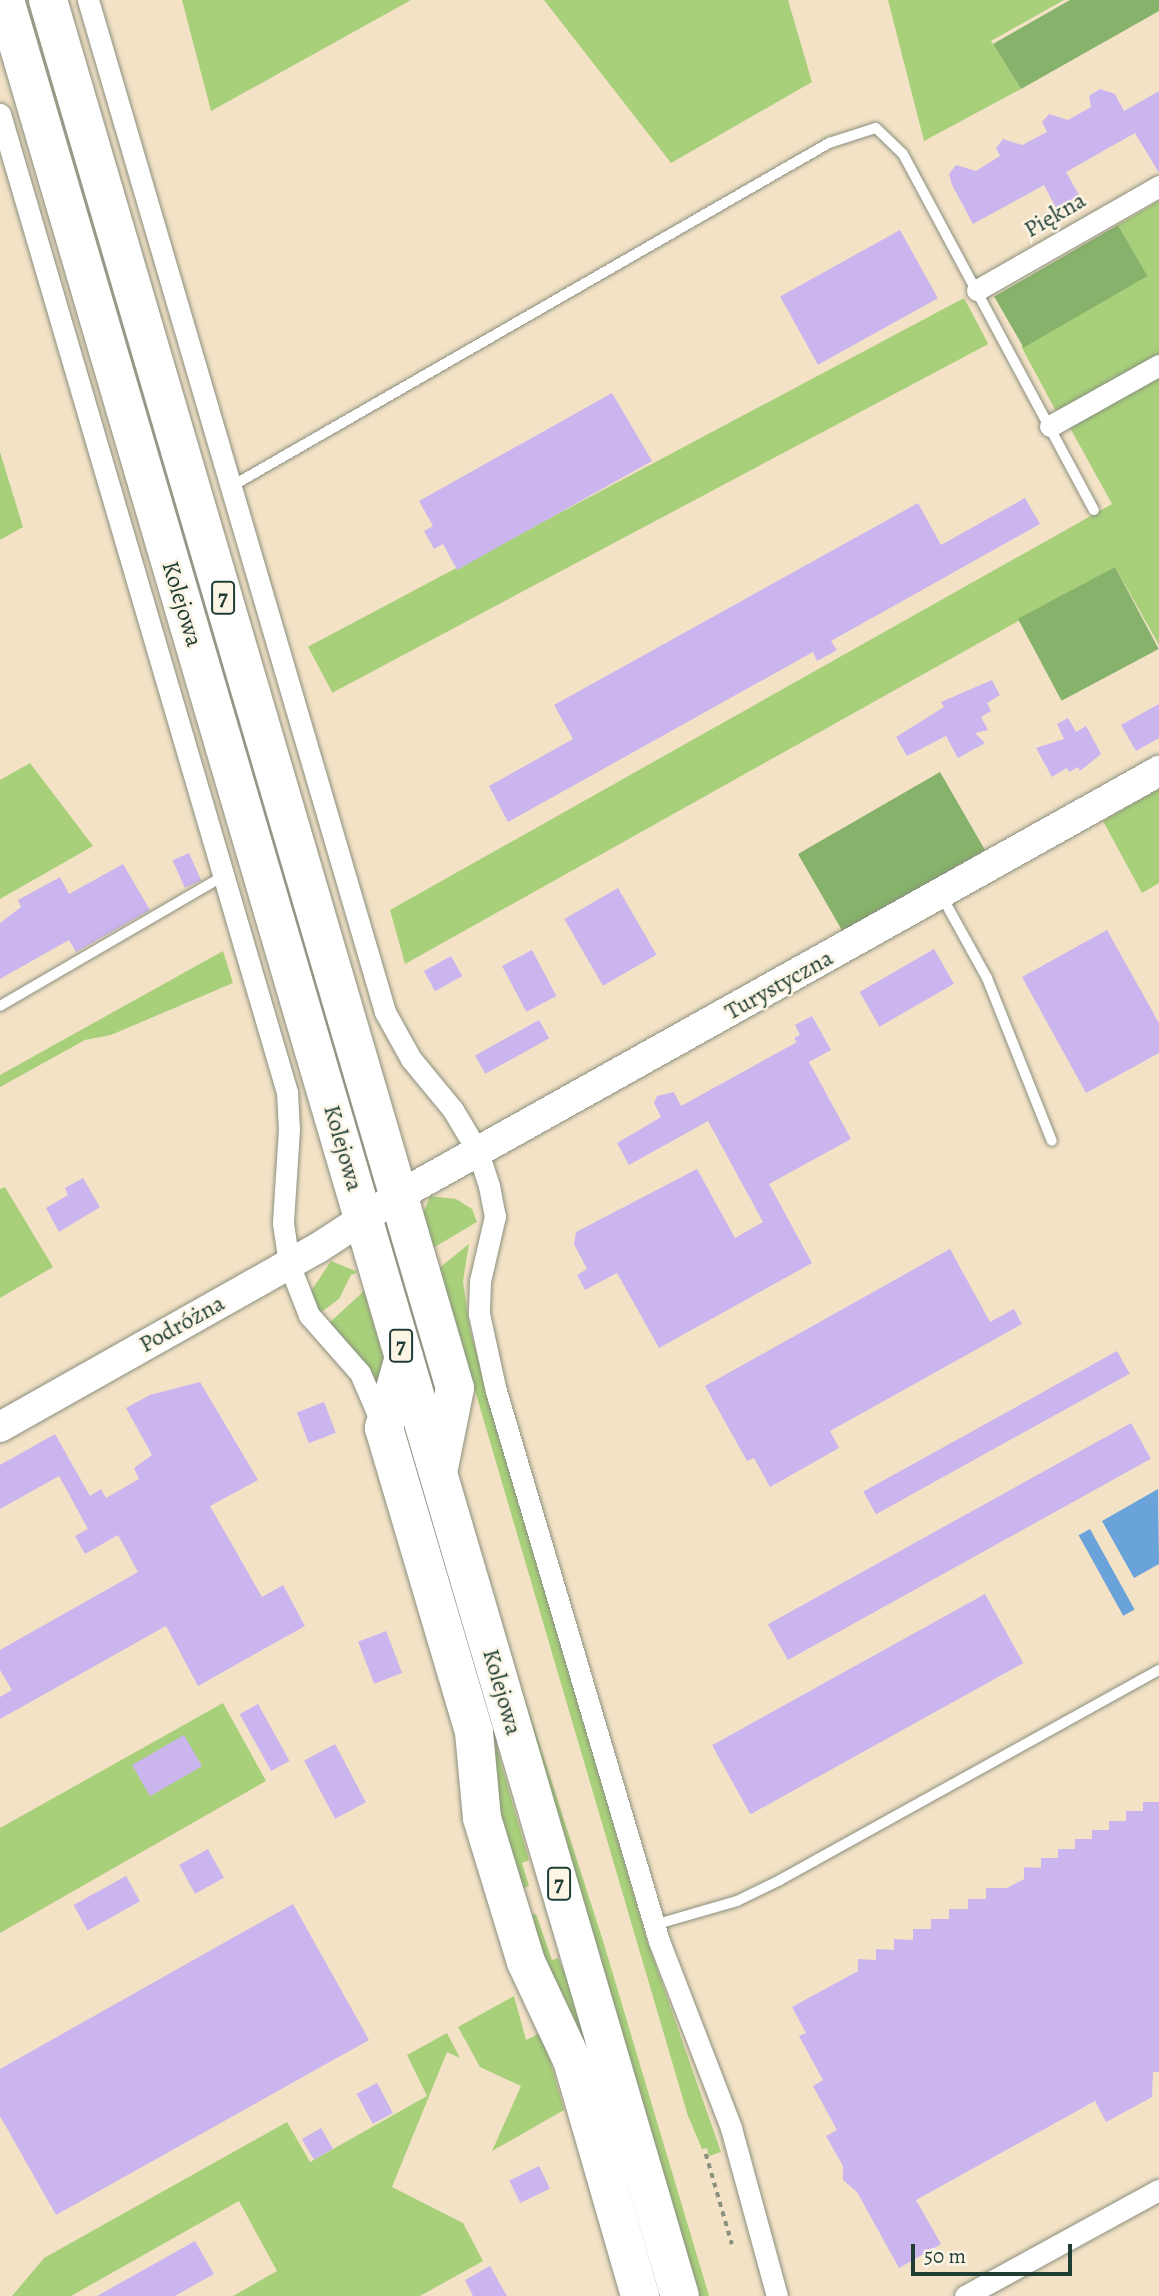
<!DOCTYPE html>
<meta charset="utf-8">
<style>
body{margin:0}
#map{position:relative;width:1159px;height:2296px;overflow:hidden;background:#f4e2c7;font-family:Alegreya,serif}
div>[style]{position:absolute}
.green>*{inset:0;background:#a8d07b;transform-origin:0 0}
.forest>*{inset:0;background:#86b26b;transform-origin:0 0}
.water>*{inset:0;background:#6aa3d9;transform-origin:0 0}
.building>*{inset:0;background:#cbb5ef;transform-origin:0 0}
.path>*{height:3.5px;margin-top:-1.75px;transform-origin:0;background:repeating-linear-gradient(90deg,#8a907e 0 5px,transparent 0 10px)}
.roads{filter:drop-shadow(0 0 2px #8a907e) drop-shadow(0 0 2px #8a907e)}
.lane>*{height:10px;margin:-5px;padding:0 5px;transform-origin:5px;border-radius:5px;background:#fff}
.street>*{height:21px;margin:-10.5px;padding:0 10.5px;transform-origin:10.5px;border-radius:10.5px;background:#fff}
.secondary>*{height:30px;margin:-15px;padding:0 15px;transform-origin:15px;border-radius:15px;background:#fff}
.highway>*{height:38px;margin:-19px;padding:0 19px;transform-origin:19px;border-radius:19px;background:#fff}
span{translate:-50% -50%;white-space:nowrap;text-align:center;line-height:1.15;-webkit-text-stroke:5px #fcf5e5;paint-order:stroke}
.shield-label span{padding:2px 5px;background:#fcf5e5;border:2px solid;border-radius:5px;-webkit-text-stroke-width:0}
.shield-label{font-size:23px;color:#1f3d34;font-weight:700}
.street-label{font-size:24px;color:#1f3d34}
.scale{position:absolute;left:911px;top:2244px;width:161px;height:32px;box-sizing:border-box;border:4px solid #1f3d34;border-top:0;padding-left:9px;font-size:21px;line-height:24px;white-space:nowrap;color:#1f3d34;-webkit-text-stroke:5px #fcf5e5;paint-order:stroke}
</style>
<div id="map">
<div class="green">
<i style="clip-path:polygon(182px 0,411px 0,211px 111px)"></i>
<i style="clip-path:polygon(544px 0,788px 0,812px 82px,671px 163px)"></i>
<i style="clip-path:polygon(888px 0,1064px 0,991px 41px,1021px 89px,924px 141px)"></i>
<i style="clip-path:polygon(1159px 201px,1159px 358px,1058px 415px,1021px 346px,1147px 276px,1118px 225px)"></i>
<i style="left:964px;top:298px;width:52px;height:743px;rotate:62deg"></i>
<i style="clip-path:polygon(1159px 376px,1159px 645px,1115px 567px,405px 964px,390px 910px,1112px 504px,1069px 426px)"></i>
<i style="clip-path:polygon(0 452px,23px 527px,0 540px)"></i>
<i style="clip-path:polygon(30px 763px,93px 846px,0 899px,0 780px)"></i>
<i style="clip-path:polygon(1159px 789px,1159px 883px,1142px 893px,1103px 821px)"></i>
<i style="clip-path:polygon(223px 951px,233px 983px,111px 1035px,85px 1040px,0 1087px,0 1075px)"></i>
<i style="clip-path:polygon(5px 1187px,53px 1267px,0 1298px,0 1189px)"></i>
<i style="clip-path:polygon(430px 1196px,456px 1199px,472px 1209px,477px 1222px,433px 1248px,423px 1214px)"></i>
<i style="clip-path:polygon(469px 1244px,463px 1281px,470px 1330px,646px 1937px,721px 2152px,709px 2156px,707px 2148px,702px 2149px,688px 2116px,439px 1268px)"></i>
<i style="clip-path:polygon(331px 1261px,358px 1272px,351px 1275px,339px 1299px,320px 1313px,311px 1291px)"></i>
<i style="clip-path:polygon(364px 1291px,529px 1860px,522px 1863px,529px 1886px,516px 1891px,396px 1439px,329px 1323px)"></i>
<i style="clip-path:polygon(516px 1671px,604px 1944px,709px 2296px,693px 2296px)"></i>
<i style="clip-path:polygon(223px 1703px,266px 1781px,0 1933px,0 1828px)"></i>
<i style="clip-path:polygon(536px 1914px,552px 1960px,558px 1958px,567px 1978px,660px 2296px,652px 2296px,556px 2003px,532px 1915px)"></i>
<i style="clip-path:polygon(514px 1996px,526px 2040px,542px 2032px,564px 2110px,492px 2151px,521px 2086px,480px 2067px,458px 2027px)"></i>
<i style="clip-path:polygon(447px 2033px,460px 2058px,447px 2052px,392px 2187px,463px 2223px,483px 2261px,420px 2296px,233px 2296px,277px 2271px,239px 2201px,71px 2296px,12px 2296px,44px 2258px,287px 2122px,310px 2162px,427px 2096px,407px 2055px)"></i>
</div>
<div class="forest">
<i style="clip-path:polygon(1070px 0,1159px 0,1159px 11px,1021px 89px,993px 44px)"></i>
<i style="left:1118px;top:225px;width:59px;height:143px;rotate:60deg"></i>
<i style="left:1115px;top:567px;width:93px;height:110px;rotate:62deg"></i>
<i style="left:940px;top:772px;width:90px;height:164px;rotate:60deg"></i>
</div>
<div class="water">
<i style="clip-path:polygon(1158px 1489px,1159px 1564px,1134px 1578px,1102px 1521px)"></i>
<i style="left:1090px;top:1529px;width:92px;height:13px;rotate:61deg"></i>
</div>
<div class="building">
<i style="clip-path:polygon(1100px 89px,1115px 94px,1124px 111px,1159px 91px,1159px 173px,1135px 133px,1066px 172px,1079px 195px,1056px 208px,1044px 185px,973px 224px,952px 185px,949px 174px,956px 165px,976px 171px,1000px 156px,996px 148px,1003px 139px,1022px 145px,1047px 132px,1042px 122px,1049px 114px,1068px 120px,1091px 107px,1089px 96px)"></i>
<i style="left:900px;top:230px;width:78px;height:137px;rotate:61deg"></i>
<i style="clip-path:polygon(612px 393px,652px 461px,457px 570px,443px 544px,434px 549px,424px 531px,433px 526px,419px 501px)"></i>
<i style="clip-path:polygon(1025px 498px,1040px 524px,831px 641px,837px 650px,817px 661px,813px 652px,508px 822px,489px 786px,573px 739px,554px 705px,918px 503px,941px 545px)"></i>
<i style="clip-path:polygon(992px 680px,1000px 695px,987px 703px,991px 711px,981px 717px,988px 730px,975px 733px,985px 743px,958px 758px,946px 736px,907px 756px,896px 737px,944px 707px,941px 702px)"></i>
<i style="clip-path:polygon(1159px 704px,1159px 738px,1136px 751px,1121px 725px)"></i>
<i style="clip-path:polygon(1068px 718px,1076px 732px,1086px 726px,1101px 754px,1080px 771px,1078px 767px,1069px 772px,1067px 768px,1052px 777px,1036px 748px,1064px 739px,1057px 724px)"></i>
<i style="left:189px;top:853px;width:30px;height:18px;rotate:66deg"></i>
<i style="clip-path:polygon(123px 864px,150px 910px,76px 952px,69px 940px,0 979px,0 923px,21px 907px,18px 900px,60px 877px,69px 894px)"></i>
<i style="left:618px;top:888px;width:77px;height:62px;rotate:60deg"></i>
<i style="clip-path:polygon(1107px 930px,1159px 1023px,1159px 1053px,1086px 1093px,1022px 977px)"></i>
<i style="left:934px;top:949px;width:40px;height:86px;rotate:60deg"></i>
<i style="left:532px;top:950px;width:52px;height:34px;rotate:62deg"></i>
<i style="left:451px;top:956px;width:23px;height:31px;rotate:61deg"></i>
<i style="clip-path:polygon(812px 1016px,831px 1050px,809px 1062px,851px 1139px,769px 1184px,812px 1263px,659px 1348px,617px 1273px,585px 1290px,577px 1275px,587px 1269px,574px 1244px,576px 1232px,697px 1169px,735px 1238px,763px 1222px,708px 1121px,629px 1165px,617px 1143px,661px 1117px,654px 1103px,657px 1096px,674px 1092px,681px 1106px,797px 1042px,794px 1038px,800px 1035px,795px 1025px)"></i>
<i style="left:539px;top:1020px;width:21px;height:73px;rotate:61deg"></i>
<i style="clip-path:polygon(83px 1178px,100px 1207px,59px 1232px,46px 1208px,68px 1195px,65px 1188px)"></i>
<i style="clip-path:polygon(950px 1249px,990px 1322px,1014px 1309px,1022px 1324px,830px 1431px,839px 1448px,770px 1487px,754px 1458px,747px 1461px,705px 1386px)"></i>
<i style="left:1117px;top:1351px;width:26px;height:290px;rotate:61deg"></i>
<i style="clip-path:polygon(200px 1382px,258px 1480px,210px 1506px,262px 1597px,283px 1585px,305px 1626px,198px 1686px,166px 1626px,0 1719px,0 1697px,12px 1690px,0 1670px,0 1650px,138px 1572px,118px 1535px,85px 1554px,75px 1536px,88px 1529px,59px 1476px,0 1509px,0 1465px,55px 1434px,90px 1496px,101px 1489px,106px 1498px,139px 1479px,134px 1468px,152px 1455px,126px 1408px,150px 1395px)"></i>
<i style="left:324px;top:1402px;width:33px;height:29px;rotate:69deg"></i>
<i style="left:1131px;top:1423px;width:41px;height:415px;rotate:61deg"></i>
<i style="left:985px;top:1594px;width:79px;height:312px;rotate:61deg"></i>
<i style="left:386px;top:1631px;width:45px;height:30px;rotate:69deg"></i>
<i style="left:258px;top:1704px;width:65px;height:21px;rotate:61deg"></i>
<i style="left:184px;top:1735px;width:36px;height:60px;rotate:60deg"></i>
<i style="left:335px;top:1744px;width:66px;height:35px;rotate:62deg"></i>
<i style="clip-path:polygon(1143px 1802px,1159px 1802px,1159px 2072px,1153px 2072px,1152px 2097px,1106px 2122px,1095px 2101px,916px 2200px,941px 2244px,899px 2268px,857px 2192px,843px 2180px,843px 2166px,826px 2136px,837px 2130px,813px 2086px,823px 2080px,799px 2036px,806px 2033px,792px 2007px,858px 1971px,858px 1959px,876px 1960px,876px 1949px,894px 1950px,894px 1939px,913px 1940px,913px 1929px,931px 1929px,931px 1919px,949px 1919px,949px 1909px,968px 1909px,968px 1899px,986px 1899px,986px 1888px,1007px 1888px,1024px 1879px,1024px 1867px,1041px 1868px,1041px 1858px,1058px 1858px,1058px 1849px,1075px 1849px,1075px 1839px,1092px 1839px,1092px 1830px,1109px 1830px,1109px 1821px,1126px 1821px,1126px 1811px,1143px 1811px)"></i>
<i style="left:208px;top:1849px;width:33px;height:33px;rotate:61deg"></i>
<i style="left:126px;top:1876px;width:29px;height:60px;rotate:61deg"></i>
<i style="clip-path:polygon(293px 1904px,369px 2040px,56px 2215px,0 2116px,0 2069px)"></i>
<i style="left:377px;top:2083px;width:34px;height:23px;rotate:62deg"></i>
<i style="left:321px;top:2128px;width:24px;height:22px;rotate:60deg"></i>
<i style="left:539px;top:2166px;width:25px;height:33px;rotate:64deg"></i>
<i style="clip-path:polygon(195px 2241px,214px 2274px,175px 2296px,97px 2296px)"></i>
<i style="clip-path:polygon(490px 2266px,507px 2296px,473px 2296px,465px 2280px)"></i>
</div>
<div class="path">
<i style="left:706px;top:2154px;width:94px;rotate:73.9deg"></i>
</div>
<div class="roads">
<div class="lane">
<i style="left:232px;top:486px;width:689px;rotate:-29.88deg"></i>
<i style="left:829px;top:143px;width:49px;rotate:-17.7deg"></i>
<i style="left:876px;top:128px;width:37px;rotate:44deg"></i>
<i style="left:903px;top:154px;width:404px;rotate:61.8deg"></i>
<i style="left:941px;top:895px;width:95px;rotate:61deg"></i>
<i style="left:987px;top:978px;width:175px;rotate:68.3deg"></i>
<i style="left:0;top:1006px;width:260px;rotate:-30.2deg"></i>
<i style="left:654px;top:1925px;width:86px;rotate:-16.1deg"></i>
<i style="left:737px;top:1901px;width:48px;rotate:-26deg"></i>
<i style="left:780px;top:1880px;width:433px;rotate:-29deg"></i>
</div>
<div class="street">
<i style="left:88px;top:0;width:1055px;rotate:73.64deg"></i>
<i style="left:385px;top:1012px;width:54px;rotate:61deg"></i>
<i style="left:411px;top:1059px;width:66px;rotate:50.5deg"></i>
<i style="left:453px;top:1110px;width:49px;rotate:59.2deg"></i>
<i style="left:478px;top:1152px;width:36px;rotate:72deg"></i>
<i style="left:489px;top:1186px;width:31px;rotate:79deg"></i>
<i style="left:495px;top:1216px;width:67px;rotate:103deg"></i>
<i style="left:480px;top:1281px;width:33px;rotate:92deg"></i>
<i style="left:479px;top:1314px;width:79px;rotate:77.6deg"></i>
<i style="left:496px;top:1391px;width:574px;rotate:73.49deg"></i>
<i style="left:659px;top:1941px;width:200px;rotate:68.9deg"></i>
<i style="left:731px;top:2128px;width:174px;rotate:74.7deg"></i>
<i style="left:0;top:114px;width:1019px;rotate:73.65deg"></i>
<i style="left:287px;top:1092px;width:37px;rotate:87deg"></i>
<i style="left:289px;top:1129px;width:94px;rotate:93.7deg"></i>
<i style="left:283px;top:1223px;width:41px;rotate:81.7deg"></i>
<i style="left:289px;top:1264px;width:55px;rotate:68.6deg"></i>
<i style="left:309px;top:1315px;width:77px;rotate:48.7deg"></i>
<i style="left:360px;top:1373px;width:56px;rotate:66.7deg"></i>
<i style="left:977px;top:290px;width:210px;rotate:-29.7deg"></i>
<i style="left:1050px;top:426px;width:125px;rotate:-29.2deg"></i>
<i style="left:965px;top:2296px;width:221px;rotate:-28.7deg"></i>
</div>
<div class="secondary">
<i style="left:0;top:1427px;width:365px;rotate:-29.4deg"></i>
<i style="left:318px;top:1248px;width:95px;rotate:-33deg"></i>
<i style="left:398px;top:1196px;width:872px;rotate:-29.18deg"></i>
</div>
<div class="highway">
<i style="left:5px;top:0;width:2393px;rotate:73.62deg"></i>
<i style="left:48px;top:0;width:1446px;rotate:73.66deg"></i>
<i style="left:455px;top:1388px;width:81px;rotate:101.4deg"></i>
<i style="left:404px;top:1357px;width:74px;rotate:105.7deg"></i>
<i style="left:384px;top:1428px;width:317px;rotate:73.5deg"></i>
<i style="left:474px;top:1732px;width:86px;rotate:84.7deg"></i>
<i style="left:482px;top:1818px;width:151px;rotate:73deg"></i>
<i style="left:526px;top:1962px;width:108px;rotate:64.9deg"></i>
<i style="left:572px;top:2060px;width:246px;rotate:73.9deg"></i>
</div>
</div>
<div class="shield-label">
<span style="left:223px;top:598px">7</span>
<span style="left:401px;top:1346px">7</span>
<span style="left:559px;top:1884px">7</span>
</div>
<div class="street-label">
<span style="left:1055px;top:215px;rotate:-30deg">Piękna</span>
<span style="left:182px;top:604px;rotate:73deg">Kolejowa</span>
<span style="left:779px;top:985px;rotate:-29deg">Turystyczna</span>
<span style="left:343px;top:1148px;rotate:74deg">Kolejowa</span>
<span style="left:182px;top:1324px;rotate:-29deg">Podróżna</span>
<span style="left:502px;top:1692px;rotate:74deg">Kolejowa</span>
</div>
<div class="scale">50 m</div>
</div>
